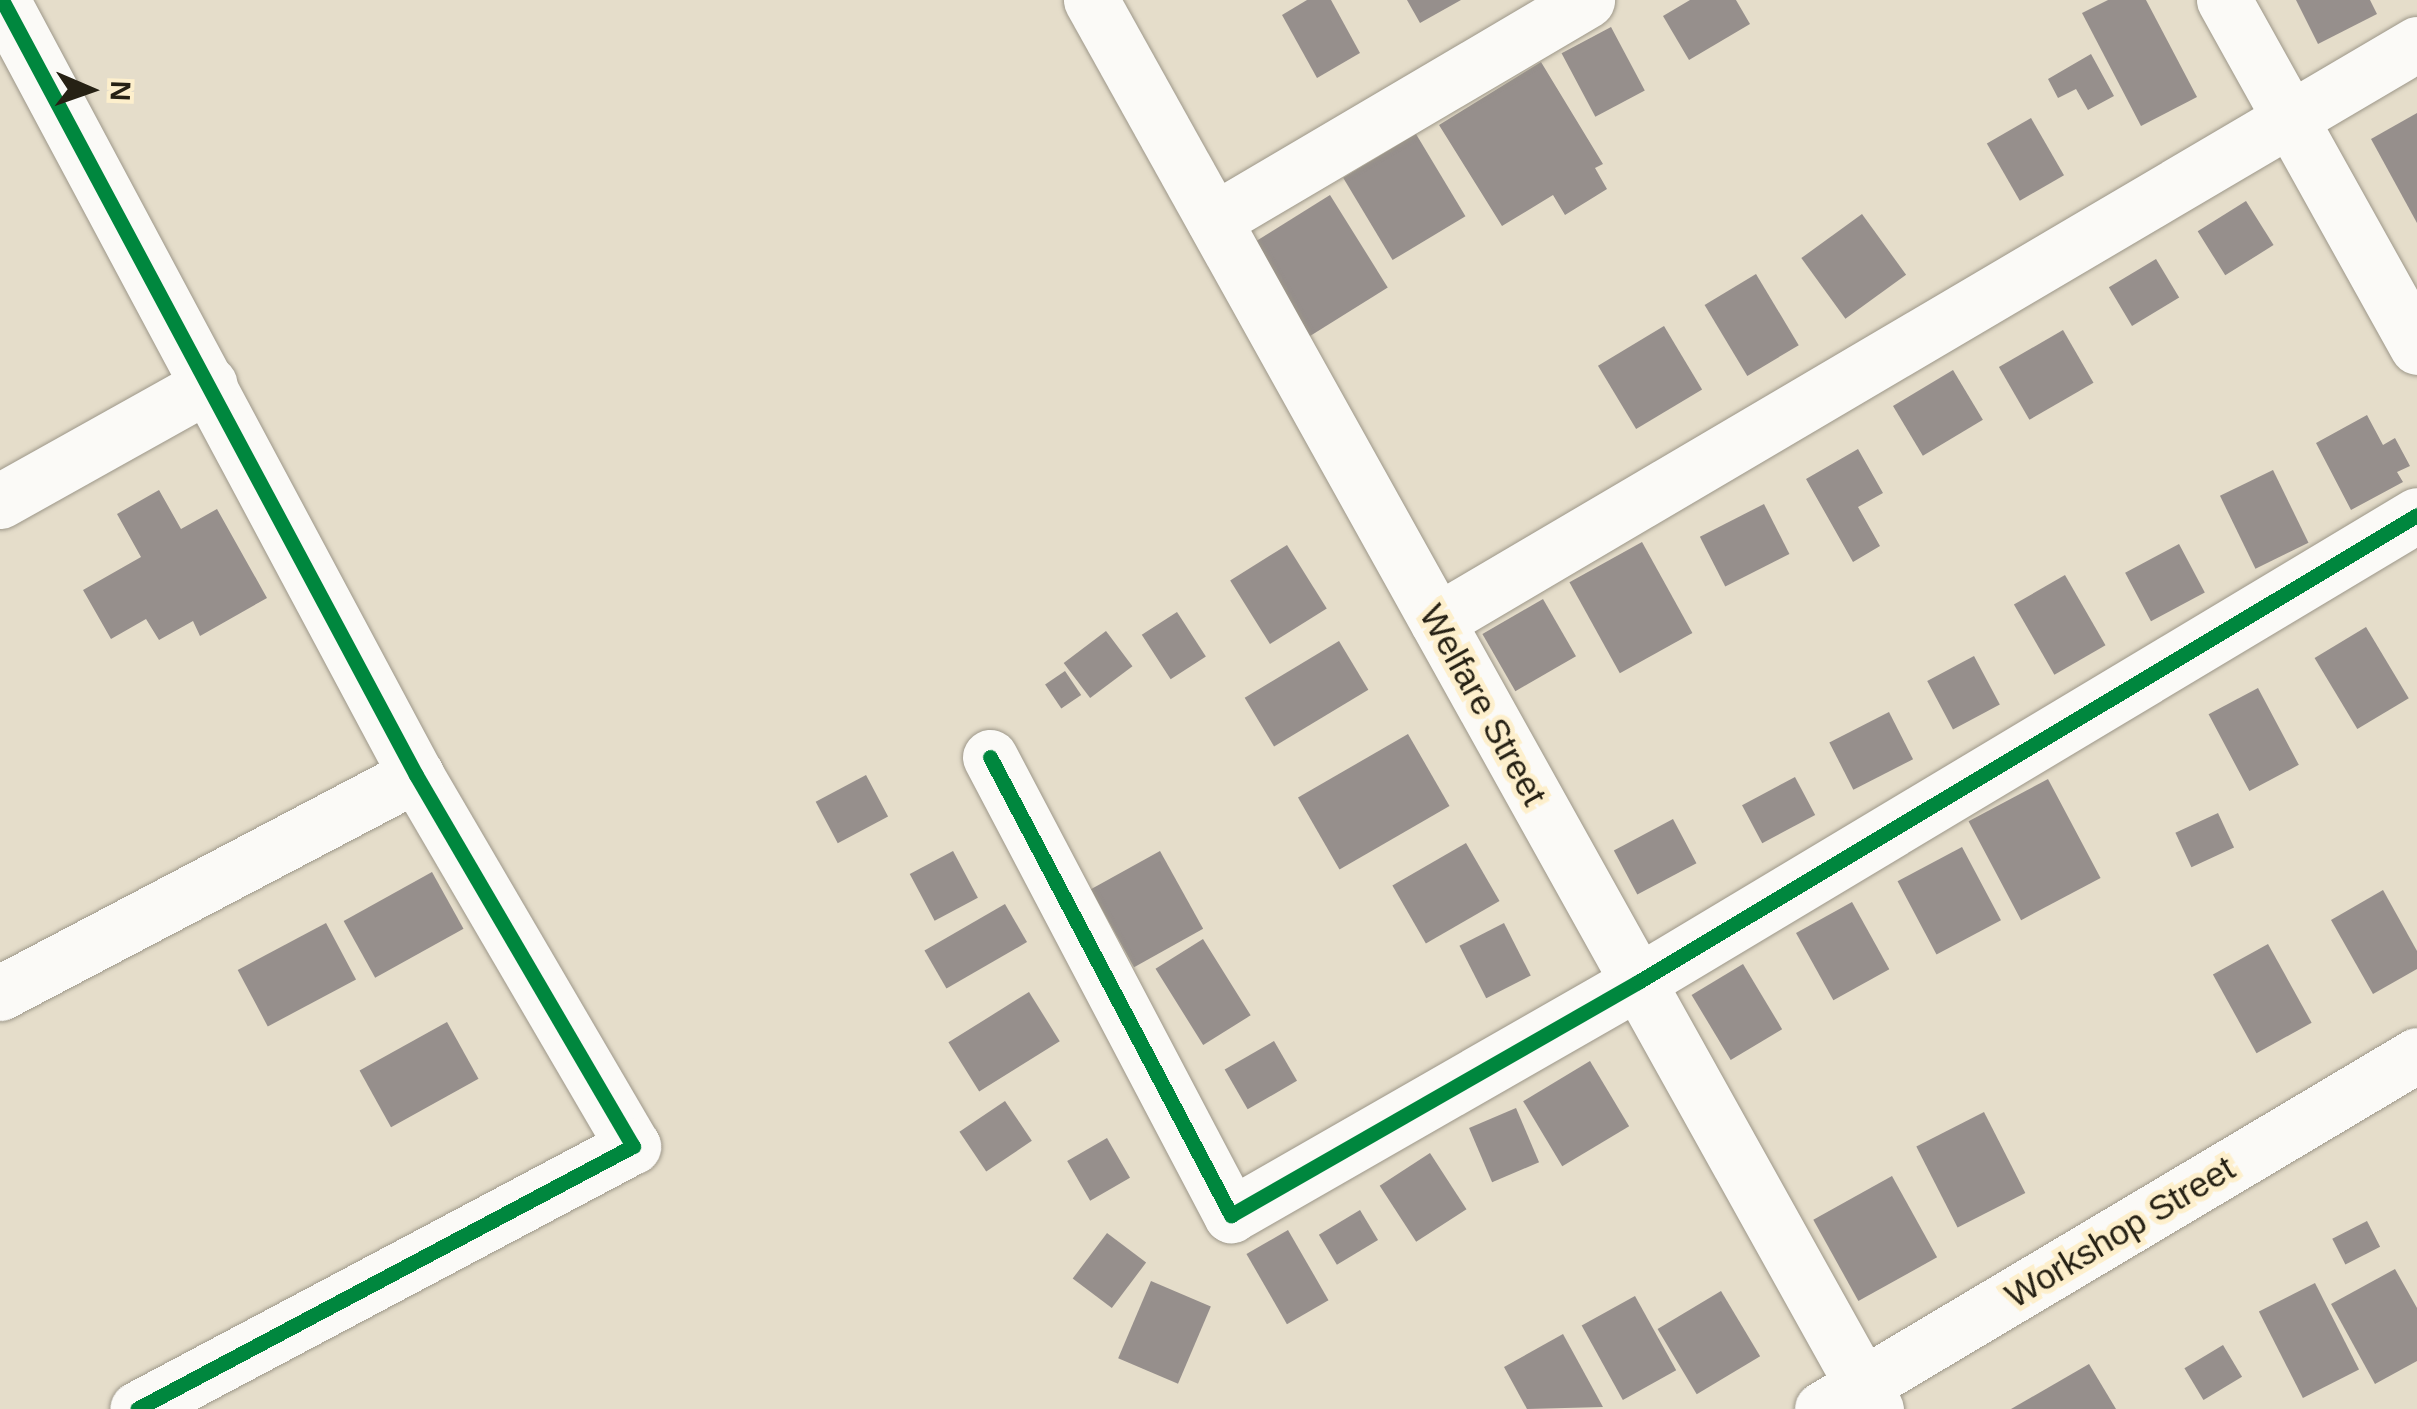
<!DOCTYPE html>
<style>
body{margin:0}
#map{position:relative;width:2417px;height:1409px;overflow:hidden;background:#e5ddca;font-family:Arial,sans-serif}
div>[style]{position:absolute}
.building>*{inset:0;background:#968f8c;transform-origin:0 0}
.roads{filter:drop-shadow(0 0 2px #9d9789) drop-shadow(0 0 2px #9d9789)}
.minor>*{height:55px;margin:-27.5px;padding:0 27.5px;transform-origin:27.5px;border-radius:27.5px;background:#fbfaf7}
.cycleway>*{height:15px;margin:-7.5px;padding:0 7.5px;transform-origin:7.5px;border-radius:7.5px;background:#00873e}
span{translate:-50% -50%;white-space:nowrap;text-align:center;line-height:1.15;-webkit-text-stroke:10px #fdefcc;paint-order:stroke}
.street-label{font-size:35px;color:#262114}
.north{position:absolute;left:40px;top:40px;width:100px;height:100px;-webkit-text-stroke:8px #fdefcc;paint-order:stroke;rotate:92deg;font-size:28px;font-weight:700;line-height:40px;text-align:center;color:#262114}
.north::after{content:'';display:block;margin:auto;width:35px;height:45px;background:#262114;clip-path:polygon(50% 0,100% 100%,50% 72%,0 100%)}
</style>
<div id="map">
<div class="building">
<i style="clip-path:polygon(1307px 0,1331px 0,1360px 53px,1317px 78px,1282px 15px)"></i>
<i style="clip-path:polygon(1407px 0,1461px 0,1420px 23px)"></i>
<i style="clip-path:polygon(1690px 0,1736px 0,1750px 24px,1689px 60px,1663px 16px)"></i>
<i style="clip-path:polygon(2108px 0,2146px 0,2197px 97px,2141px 126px,2082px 13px)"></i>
<i style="clip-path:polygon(2296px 0,2370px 0,2377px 14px,2318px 44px)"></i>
<i style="left:1611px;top:27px;width:72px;height:56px;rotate:62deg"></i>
<i style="clip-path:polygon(2091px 54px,2114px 96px,2088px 110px,2076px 89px,2058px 98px,2048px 79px)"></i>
<i style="clip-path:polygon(1541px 62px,1603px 164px,1595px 168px,1607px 189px,1565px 215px,1553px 195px,1502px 226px,1439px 125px)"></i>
<i style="clip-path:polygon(2417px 113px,2417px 223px,2371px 139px)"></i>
<i style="left:2031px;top:118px;width:66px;height:51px;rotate:60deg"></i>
<i style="left:1416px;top:134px;width:96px;height:85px;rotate:59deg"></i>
<i style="left:1330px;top:195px;width:109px;height:94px;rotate:58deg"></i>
<i style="left:2246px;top:201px;width:52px;height:57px;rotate:58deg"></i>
<i style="left:1862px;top:214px;width:75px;height:75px;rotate:54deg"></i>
<i style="left:2156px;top:259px;width:45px;height:55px;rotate:59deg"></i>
<i style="left:1756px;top:274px;width:83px;height:60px;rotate:59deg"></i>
<i style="left:1664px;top:326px;width:74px;height:77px;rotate:59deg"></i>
<i style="left:2063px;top:330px;width:61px;height:74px;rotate:60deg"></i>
<i style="left:1953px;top:370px;width:58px;height:70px;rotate:59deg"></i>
<i style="clip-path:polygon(2367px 415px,2383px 445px,2395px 438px,2410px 466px,2397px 472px,2403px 482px,2351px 510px,2316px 443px)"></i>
<i style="clip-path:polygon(1858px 449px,1883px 493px,1858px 507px,1880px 546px,1853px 562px,1806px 479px)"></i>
<i style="left:2273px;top:470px;width:81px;height:59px;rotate:64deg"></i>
<i style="clip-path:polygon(159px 490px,181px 529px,217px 509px,267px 598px,200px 636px,193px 621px,159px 640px,146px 619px,111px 639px,83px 590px,141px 557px,117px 514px)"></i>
<i style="left:1764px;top:504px;width:56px;height:72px;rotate:63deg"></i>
<i style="left:1642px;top:542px;width:104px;height:83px;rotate:61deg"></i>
<i style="left:2179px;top:544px;width:55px;height:61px;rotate:62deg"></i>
<i style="left:1287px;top:545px;width:75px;height:67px;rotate:58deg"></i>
<i style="left:2065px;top:575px;width:81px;height:59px;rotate:60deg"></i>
<i style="left:1543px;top:599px;width:66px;height:70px;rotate:60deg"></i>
<i style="left:1177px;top:612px;width:53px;height:42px;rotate:57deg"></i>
<i style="left:2366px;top:627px;width:83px;height:60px;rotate:59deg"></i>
<i style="left:1106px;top:631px;width:44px;height:53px;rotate:53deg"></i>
<i style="left:1339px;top:641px;width:57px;height:110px;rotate:59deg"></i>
<i style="left:1974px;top:656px;width:55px;height:53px;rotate:62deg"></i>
<i style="left:1065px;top:671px;width:29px;height:24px;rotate:56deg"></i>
<i style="left:2258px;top:688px;width:87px;height:56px;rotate:62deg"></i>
<i style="left:1889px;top:712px;width:53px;height:67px;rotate:63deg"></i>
<i style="left:1408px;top:734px;width:83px;height:127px;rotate:60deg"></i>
<i style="left:866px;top:775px;width:47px;height:57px;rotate:62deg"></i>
<i style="left:1795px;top:777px;width:43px;height:60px;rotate:62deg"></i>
<i style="left:2048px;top:779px;width:112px;height:90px;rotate:62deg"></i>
<i style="left:2218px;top:813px;width:38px;height:47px;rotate:65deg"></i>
<i style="left:1673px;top:819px;width:50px;height:67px;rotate:62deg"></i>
<i style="left:1466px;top:843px;width:67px;height:85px;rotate:60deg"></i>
<i style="left:1962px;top:847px;width:83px;height:73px;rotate:62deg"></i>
<i style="left:953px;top:851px;width:53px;height:49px;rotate:62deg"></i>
<i style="left:1160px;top:851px;width:89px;height:79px;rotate:61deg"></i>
<i style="left:432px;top:872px;width:65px;height:101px;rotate:61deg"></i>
<i style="clip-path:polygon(2383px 890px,2417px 951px,2417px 969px,2373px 994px,2331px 920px)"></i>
<i style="left:1852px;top:902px;width:77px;height:64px;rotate:61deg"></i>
<i style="left:1005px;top:904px;width:44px;height:93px;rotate:60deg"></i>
<i style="left:326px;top:923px;width:64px;height:100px;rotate:62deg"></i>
<i style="left:1504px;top:923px;width:59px;height:50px;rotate:63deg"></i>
<i style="left:1203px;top:939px;width:90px;height:56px;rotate:58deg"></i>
<i style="left:2268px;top:944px;width:90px;height:63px;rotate:61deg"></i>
<i style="left:1743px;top:964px;width:76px;height:60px;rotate:59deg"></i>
<i style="left:1029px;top:992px;width:58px;height:95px;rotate:58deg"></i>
<i style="left:447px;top:1022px;width:65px;height:100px;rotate:61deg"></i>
<i style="left:1274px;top:1041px;width:46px;height:57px;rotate:60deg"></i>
<i style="left:1590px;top:1061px;width:76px;height:78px;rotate:59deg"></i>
<i style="left:1005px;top:1101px;width:48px;height:55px;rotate:56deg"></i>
<i style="left:1516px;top:1108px;width:59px;height:51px;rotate:67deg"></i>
<i style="left:1984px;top:1112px;width:91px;height:76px;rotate:63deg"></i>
<i style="left:1107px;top:1138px;width:46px;height:46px;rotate:60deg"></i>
<i style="left:1430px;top:1153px;width:67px;height:60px;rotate:57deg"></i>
<i style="left:1892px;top:1176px;width:93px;height:90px;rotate:61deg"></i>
<i style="left:1360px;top:1210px;width:35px;height:48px;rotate:59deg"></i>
<i style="left:2367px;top:1221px;width:29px;height:39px;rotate:63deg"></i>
<i style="left:1288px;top:1230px;width:81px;height:48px;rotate:60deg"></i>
<i style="left:1107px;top:1233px;width:49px;height:57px;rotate:37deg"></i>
<i style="clip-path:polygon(2395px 1269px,2417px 1308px,2417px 1361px,2375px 1384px,2331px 1304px)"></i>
<i style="left:1151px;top:1281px;width:65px;height:84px;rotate:23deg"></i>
<i style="left:2315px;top:1283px;width:97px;height:63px;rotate:63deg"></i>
<i style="left:1721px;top:1291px;width:76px;height:74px;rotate:59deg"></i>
<i style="left:1635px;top:1296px;width:85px;height:61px;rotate:61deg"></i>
<i style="clip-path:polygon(1563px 1334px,1603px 1407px,1527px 1409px,1504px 1367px)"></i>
<i style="left:2223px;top:1345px;width:37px;height:45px;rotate:59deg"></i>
<i style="clip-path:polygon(2089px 1364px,2116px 1409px,2011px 1409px)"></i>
</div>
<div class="roads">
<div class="minor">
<i style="left:2px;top:0;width:879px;rotate:61.89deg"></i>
<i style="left:416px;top:775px;width:430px;rotate:59.7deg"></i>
<i style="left:633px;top:1146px;width:561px;rotate:152.07deg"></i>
<i style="left:1091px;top:0;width:1613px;rotate:60.88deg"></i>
<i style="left:2224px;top:0;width:397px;rotate:60.9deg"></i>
<i style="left:1214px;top:220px;width:433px;rotate:-30.5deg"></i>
<i style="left:0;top:501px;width:240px;rotate:-29.2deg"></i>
<i style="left:1437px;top:621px;width:1137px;rotate:-30.49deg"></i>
<i style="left:990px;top:757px;width:518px;rotate:62.25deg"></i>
<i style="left:1231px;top:1215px;width:469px;rotate:-29.8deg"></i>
<i style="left:1638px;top:982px;width:908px;rotate:-30.94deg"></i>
<i style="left:0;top:993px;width:470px;rotate:-27.7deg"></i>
<i style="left:1822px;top:1409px;width:692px;rotate:-30.75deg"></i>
</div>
</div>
<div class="cycleway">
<i style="left:2px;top:0;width:879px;rotate:61.89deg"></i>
<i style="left:416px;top:775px;width:430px;rotate:59.7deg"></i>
<i style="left:633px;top:1146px;width:561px;rotate:152.07deg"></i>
<i style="left:990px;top:757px;width:518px;rotate:62.25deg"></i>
<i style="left:1231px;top:1215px;width:469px;rotate:-29.8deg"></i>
<i style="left:1638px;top:982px;width:908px;rotate:-30.94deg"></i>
</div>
<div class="street-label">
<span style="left:1483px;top:705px;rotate:61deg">Welfare Street</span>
<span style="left:2120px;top:1232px;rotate:-31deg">Workshop Street</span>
</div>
<div class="north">N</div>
</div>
